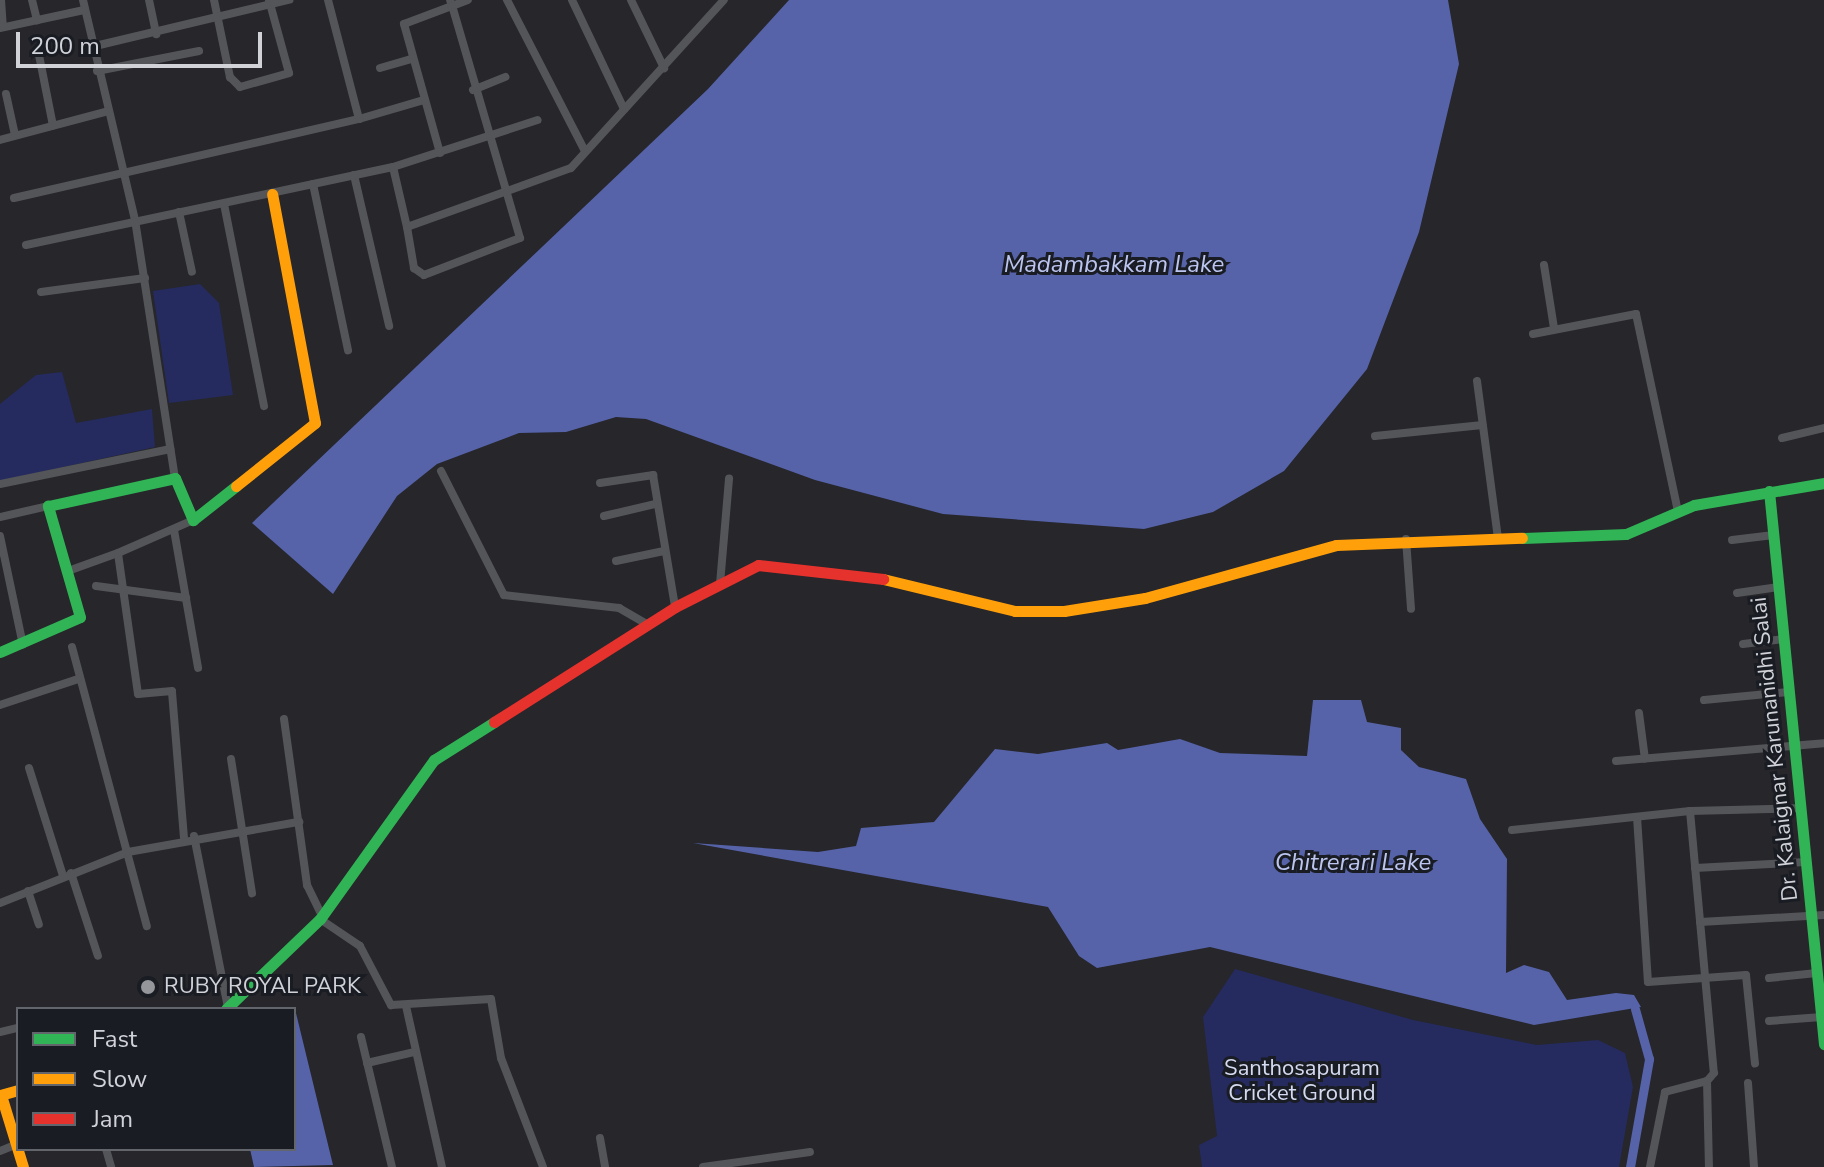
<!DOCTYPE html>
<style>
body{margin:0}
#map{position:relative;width:1824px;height:1167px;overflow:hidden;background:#26262b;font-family:"Nunito Sans",sans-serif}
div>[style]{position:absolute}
.green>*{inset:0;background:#252b5e}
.water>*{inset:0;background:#5663a9}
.canal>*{height:9px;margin:-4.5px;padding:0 4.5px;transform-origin:4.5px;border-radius:4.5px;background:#5663a9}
.street>*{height:8px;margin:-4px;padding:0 4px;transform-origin:4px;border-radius:4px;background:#545558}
.fast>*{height:11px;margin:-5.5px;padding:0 5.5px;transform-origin:5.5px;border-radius:5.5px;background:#30b455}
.slow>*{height:11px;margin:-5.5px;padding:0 5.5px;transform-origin:5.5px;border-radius:5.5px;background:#ff9f0a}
.jam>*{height:11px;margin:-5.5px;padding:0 5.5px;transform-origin:5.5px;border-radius:5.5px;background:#e5322d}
.dots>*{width:22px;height:22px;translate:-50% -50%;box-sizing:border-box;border:4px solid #1a1c24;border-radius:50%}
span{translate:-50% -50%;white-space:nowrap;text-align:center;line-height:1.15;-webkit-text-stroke:6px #1a1c24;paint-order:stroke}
.street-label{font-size:22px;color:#d0d2d8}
.poi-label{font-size:22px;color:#d0d2d8}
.left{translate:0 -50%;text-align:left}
.park-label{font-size:22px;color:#d4daef}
.water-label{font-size:24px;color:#bbc5ef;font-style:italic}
.legend{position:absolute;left:16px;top:1007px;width:280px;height:144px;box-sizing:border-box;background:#1a1c24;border:2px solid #63656c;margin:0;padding:10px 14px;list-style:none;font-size:24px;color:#d0d2d8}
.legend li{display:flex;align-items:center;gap:16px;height:40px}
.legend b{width:40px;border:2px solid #63656c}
.scale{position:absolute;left:16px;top:32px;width:246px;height:36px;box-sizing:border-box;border:4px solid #d0d2d8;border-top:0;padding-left:10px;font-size:24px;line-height:28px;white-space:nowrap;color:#d0d2d8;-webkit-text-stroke:6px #1a1c24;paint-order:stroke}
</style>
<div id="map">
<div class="green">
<i style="clip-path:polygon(200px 284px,219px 303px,233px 395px,169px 403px,153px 291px)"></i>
<i style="clip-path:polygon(62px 372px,76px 423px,152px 409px,155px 447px,0 481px,0 404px,36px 375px)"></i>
<i style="clip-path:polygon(1235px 969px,1413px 1020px,1537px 1045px,1598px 1040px,1625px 1053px,1633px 1087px,1619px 1167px,1202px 1167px,1199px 1145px,1217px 1136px,1203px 1017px)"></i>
</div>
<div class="water">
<i style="clip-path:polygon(789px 0,1448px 0,1459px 64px,1419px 232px,1367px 369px,1284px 471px,1213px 512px,1144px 529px,943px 514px,815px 480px,646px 419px,616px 417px,566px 432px,519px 433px,437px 464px,397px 496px,333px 594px,252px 523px,708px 89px)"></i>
<i style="clip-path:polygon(1313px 700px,1361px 700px,1367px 722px,1401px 728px,1401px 750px,1419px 767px,1466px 779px,1480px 819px,1507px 859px,1506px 973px,1524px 965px,1549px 972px,1567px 1000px,1616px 993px,1634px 995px,1641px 1007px,1534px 1025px,1210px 947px,1097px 968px,1079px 956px,1048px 907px,693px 843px,818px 852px,856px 846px,861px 828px,934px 822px,995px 749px,1038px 754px,1107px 743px,1118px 750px,1180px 739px,1220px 753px,1307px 756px)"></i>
<i style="clip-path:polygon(295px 1009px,333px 1165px,254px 1167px,250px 1149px,294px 1149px)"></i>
</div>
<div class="canal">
<i style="left:1630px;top:1167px;width:110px;rotate:-80deg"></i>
<i style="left:1649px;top:1059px;width:52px;rotate:-105.6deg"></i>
</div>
<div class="street">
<i style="left:1px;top:0;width:27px;rotate:86deg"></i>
<i style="left:32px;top:0;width:21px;rotate:76deg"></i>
<i style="left:83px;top:0;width:226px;rotate:76.7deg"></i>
<i style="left:135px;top:220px;width:261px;rotate:81.2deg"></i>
<i style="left:149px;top:0;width:35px;rotate:78deg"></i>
<i style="left:214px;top:0;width:79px;rotate:78.3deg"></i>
<i style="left:230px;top:77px;width:14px;rotate:45deg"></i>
<i style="left:240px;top:87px;width:51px;rotate:-15.9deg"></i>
<i style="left:289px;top:73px;width:76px;rotate:-105.3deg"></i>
<i style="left:507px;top:0;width:170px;rotate:62.7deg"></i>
<i style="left:572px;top:0;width:121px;rotate:64.5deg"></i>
<i style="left:631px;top:0;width:76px;rotate:64.1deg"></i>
<i style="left:0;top:28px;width:86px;rotate:-12.1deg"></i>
<i style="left:91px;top:47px;width:204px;rotate:-13.4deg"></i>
<i style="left:38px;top:50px;width:77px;rotate:78.8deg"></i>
<i style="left:380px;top:68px;width:33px;rotate:-16deg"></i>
<i style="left:97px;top:71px;width:104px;rotate:-11.1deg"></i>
<i style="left:473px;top:90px;width:35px;rotate:-22deg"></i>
<i style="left:6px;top:94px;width:42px;rotate:77.6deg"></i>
<i style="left:359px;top:119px;width:68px;rotate:-16.3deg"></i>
<i style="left:0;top:140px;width:112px;rotate:-15deg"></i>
<i style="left:440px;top:153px;width:134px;rotate:-105.6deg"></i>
<i style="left:404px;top:24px;width:51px;rotate:-20.6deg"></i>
<i style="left:452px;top:6px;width:6px;rotate:-108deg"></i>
<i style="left:393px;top:167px;width:62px;rotate:76.9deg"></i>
<i style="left:407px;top:227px;width:174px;rotate:-19.8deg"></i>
<i style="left:571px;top:168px;width:227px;rotate:-47.7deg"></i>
<i style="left:354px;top:175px;width:155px;rotate:76.9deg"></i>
<i style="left:313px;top:184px;width:170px;rotate:78.1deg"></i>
<i style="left:14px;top:198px;width:354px;rotate:-12.9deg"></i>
<i style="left:359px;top:119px;width:123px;rotate:-104.6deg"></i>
<i style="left:224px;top:204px;width:206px;rotate:78.8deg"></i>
<i style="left:179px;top:212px;width:61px;rotate:77.8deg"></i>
<i style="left:407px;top:227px;width:42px;rotate:80.3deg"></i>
<i style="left:414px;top:268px;width:12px;rotate:35deg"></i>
<i style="left:424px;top:275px;width:103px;rotate:-21.1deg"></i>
<i style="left:520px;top:238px;width:242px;rotate:-106.3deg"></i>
<i style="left:452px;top:6px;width:17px;rotate:-21deg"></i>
<i style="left:26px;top:245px;width:375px;rotate:-12deg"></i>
<i style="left:393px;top:167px;width:152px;rotate:-18deg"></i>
<i style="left:1544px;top:265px;width:64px;rotate:81deg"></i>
<i style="left:41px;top:292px;width:105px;rotate:-7.7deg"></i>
<i style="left:1533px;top:334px;width:105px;rotate:-11deg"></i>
<i style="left:1636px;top:314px;width:201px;rotate:78deg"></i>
<i style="left:1477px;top:381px;width:159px;rotate:82.4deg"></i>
<i style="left:1375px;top:436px;width:108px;rotate:-5.9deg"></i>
<i style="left:1782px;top:438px;width:43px;rotate:-13.4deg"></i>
<i style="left:441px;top:471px;width:139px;rotate:63.1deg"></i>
<i style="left:504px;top:595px;width:116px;rotate:6.4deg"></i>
<i style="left:619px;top:608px;width:34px;rotate:30deg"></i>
<i style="left:600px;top:483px;width:54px;rotate:-8.6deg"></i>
<i style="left:653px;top:475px;width:134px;rotate:80.5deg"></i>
<i style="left:0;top:484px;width:174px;rotate:-11.6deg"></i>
<i style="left:604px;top:516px;width:52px;rotate:-13.2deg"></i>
<i style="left:0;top:517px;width:49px;rotate:-12.9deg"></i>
<i style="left:174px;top:530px;width:140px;rotate:80.1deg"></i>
<i style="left:0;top:536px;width:111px;rotate:78.1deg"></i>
<i style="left:1406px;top:539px;width:70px;rotate:85.9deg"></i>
<i style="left:1732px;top:540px;width:42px;rotate:-6.8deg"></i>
<i style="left:616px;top:561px;width:49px;rotate:-11.8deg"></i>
<i style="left:68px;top:571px;width:53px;rotate:-19.8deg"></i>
<i style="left:720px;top:584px;width:106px;rotate:-85.1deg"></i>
<i style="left:96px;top:586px;width:91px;rotate:7.6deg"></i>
<i style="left:1737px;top:593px;width:42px;rotate:-8.1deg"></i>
<i style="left:1743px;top:644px;width:41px;rotate:-7deg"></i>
<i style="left:72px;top:647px;width:289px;rotate:75deg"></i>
<i style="left:1704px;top:700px;width:85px;rotate:-5.4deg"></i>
<i style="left:0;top:705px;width:82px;rotate:-18.4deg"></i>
<i style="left:1639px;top:713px;width:46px;rotate:82.6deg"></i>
<i style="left:284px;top:719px;width:168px;rotate:82.1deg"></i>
<i style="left:307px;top:885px;width:32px;rotate:64deg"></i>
<i style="left:231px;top:759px;width:136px;rotate:81.1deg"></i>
<i style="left:1616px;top:761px;width:209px;rotate:-4.9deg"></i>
<i style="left:29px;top:768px;width:113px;rotate:72.5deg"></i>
<i style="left:1690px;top:811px;width:111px;rotate:-1.5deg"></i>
<i style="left:1637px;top:817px;width:165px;rotate:86.2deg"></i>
<i style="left:1648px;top:982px;width:98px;rotate:-4.1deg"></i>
<i style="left:1746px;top:975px;width:89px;rotate:84.2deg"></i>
<i style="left:1512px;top:830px;width:179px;rotate:-6.1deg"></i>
<i style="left:1690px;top:811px;width:263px;rotate:84.8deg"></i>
<i style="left:1714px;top:1073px;width:11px;rotate:131deg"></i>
<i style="left:1707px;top:1081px;width:86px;rotate:88.7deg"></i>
<i style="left:194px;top:836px;width:174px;rotate:78.8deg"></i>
<i style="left:184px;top:838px;width:147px;rotate:-94.7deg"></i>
<i style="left:172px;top:691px;width:34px;rotate:175deg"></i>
<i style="left:138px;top:694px;width:142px;rotate:-98.1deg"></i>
<i style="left:118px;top:553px;width:82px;rotate:-23.7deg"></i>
<i style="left:1695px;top:868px;width:111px;rotate:-3.1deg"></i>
<i style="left:71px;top:873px;width:87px;rotate:72deg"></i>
<i style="left:28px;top:891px;width:35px;rotate:72deg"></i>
<i style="left:0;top:903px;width:138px;rotate:-21.7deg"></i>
<i style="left:128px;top:852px;width:174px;rotate:-10deg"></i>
<i style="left:320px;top:919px;width:48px;rotate:34deg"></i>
<i style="left:360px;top:946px;width:67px;rotate:62.3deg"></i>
<i style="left:391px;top:1005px;width:100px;rotate:-3.4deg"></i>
<i style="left:491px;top:999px;width:60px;rotate:80.4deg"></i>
<i style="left:501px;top:1058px;width:117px;rotate:68.9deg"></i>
<i style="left:1700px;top:922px;width:124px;rotate:-3.2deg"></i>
<i style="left:1769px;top:978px;width:48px;rotate:-5.9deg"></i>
<i style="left:406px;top:1006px;width:165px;rotate:77.4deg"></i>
<i style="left:1769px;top:1021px;width:53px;rotate:-4.3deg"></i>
<i style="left:0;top:1032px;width:18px;rotate:-13deg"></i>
<i style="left:361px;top:1037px;width:134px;rotate:76.6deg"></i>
<i style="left:367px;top:1063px;width:48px;rotate:-13.2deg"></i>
<i style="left:1748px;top:1083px;width:84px;rotate:85.9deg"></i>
<i style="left:600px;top:1138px;width:29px;rotate:80deg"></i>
<i style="left:106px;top:1149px;width:19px;rotate:74deg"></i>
<i style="left:0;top:1151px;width:16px;rotate:-22deg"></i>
<i style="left:703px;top:1167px;width:108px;rotate:-8deg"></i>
<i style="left:1650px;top:1167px;width:76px;rotate:-78.7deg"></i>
<i style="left:1665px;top:1092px;width:43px;rotate:-14.7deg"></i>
</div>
<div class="fast">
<i style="left:1769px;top:491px;width:556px;rotate:84.32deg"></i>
<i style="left:1522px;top:538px;width:104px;rotate:-2.2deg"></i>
<i style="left:1626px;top:534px;width:74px;rotate:-23.1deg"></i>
<i style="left:1694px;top:505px;width:132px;rotate:-9.6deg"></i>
<i style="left:0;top:652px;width:87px;rotate:-23.6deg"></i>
<i style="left:80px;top:617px;width:116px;rotate:-106.1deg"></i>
<i style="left:48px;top:506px;width:130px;rotate:-12.4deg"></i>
<i style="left:175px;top:478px;width:46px;rotate:66.8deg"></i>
<i style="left:193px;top:520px;width:55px;rotate:-38.3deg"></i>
<i style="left:226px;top:1009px;width:130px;rotate:-43.8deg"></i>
<i style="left:320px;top:919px;width:196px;rotate:-54.4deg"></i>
<i style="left:434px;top:760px;width:71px;rotate:-32.3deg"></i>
</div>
<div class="slow">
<i style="left:236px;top:486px;width:101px;rotate:-38.6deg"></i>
<i style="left:315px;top:423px;width:233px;rotate:-100.6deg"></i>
<i style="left:883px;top:579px;width:136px;rotate:13.6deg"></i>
<i style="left:1015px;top:611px;width:49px"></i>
<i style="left:1064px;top:611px;width:82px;rotate:-9.1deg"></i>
<i style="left:1145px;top:598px;width:198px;rotate:-15.5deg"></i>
<i style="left:1336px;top:545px;width:186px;rotate:-2.2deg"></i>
<i style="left:18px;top:1090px;width:18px;rotate:164deg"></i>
<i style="left:1px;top:1095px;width:75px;rotate:73deg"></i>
</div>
<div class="jam">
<i style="left:494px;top:722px;width:214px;rotate:-32.4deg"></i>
<i style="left:675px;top:607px;width:93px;rotate:-26.8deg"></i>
<i style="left:758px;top:565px;width:126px;rotate:6.4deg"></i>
</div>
<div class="dots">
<i style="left:148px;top:987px;background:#94969b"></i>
</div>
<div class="street-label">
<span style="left:1775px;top:749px;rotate:-96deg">Dr. Kalaignar Karunanidhi Salai</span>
</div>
<div class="poi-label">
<span class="left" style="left:164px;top:987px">RUBY ROYAL PARK</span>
</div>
<div class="park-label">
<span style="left:1302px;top:1081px">Santhosapuram<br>Cricket Ground</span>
</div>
<div class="water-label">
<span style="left:1114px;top:265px">Madambakkam Lake</span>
<span style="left:1353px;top:863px">Chitrerari Lake</span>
</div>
<ul class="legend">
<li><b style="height:10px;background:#30b455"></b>Fast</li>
<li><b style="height:10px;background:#ff9f0a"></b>Slow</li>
<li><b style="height:10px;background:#e5322d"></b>Jam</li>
</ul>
<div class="scale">200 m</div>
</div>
